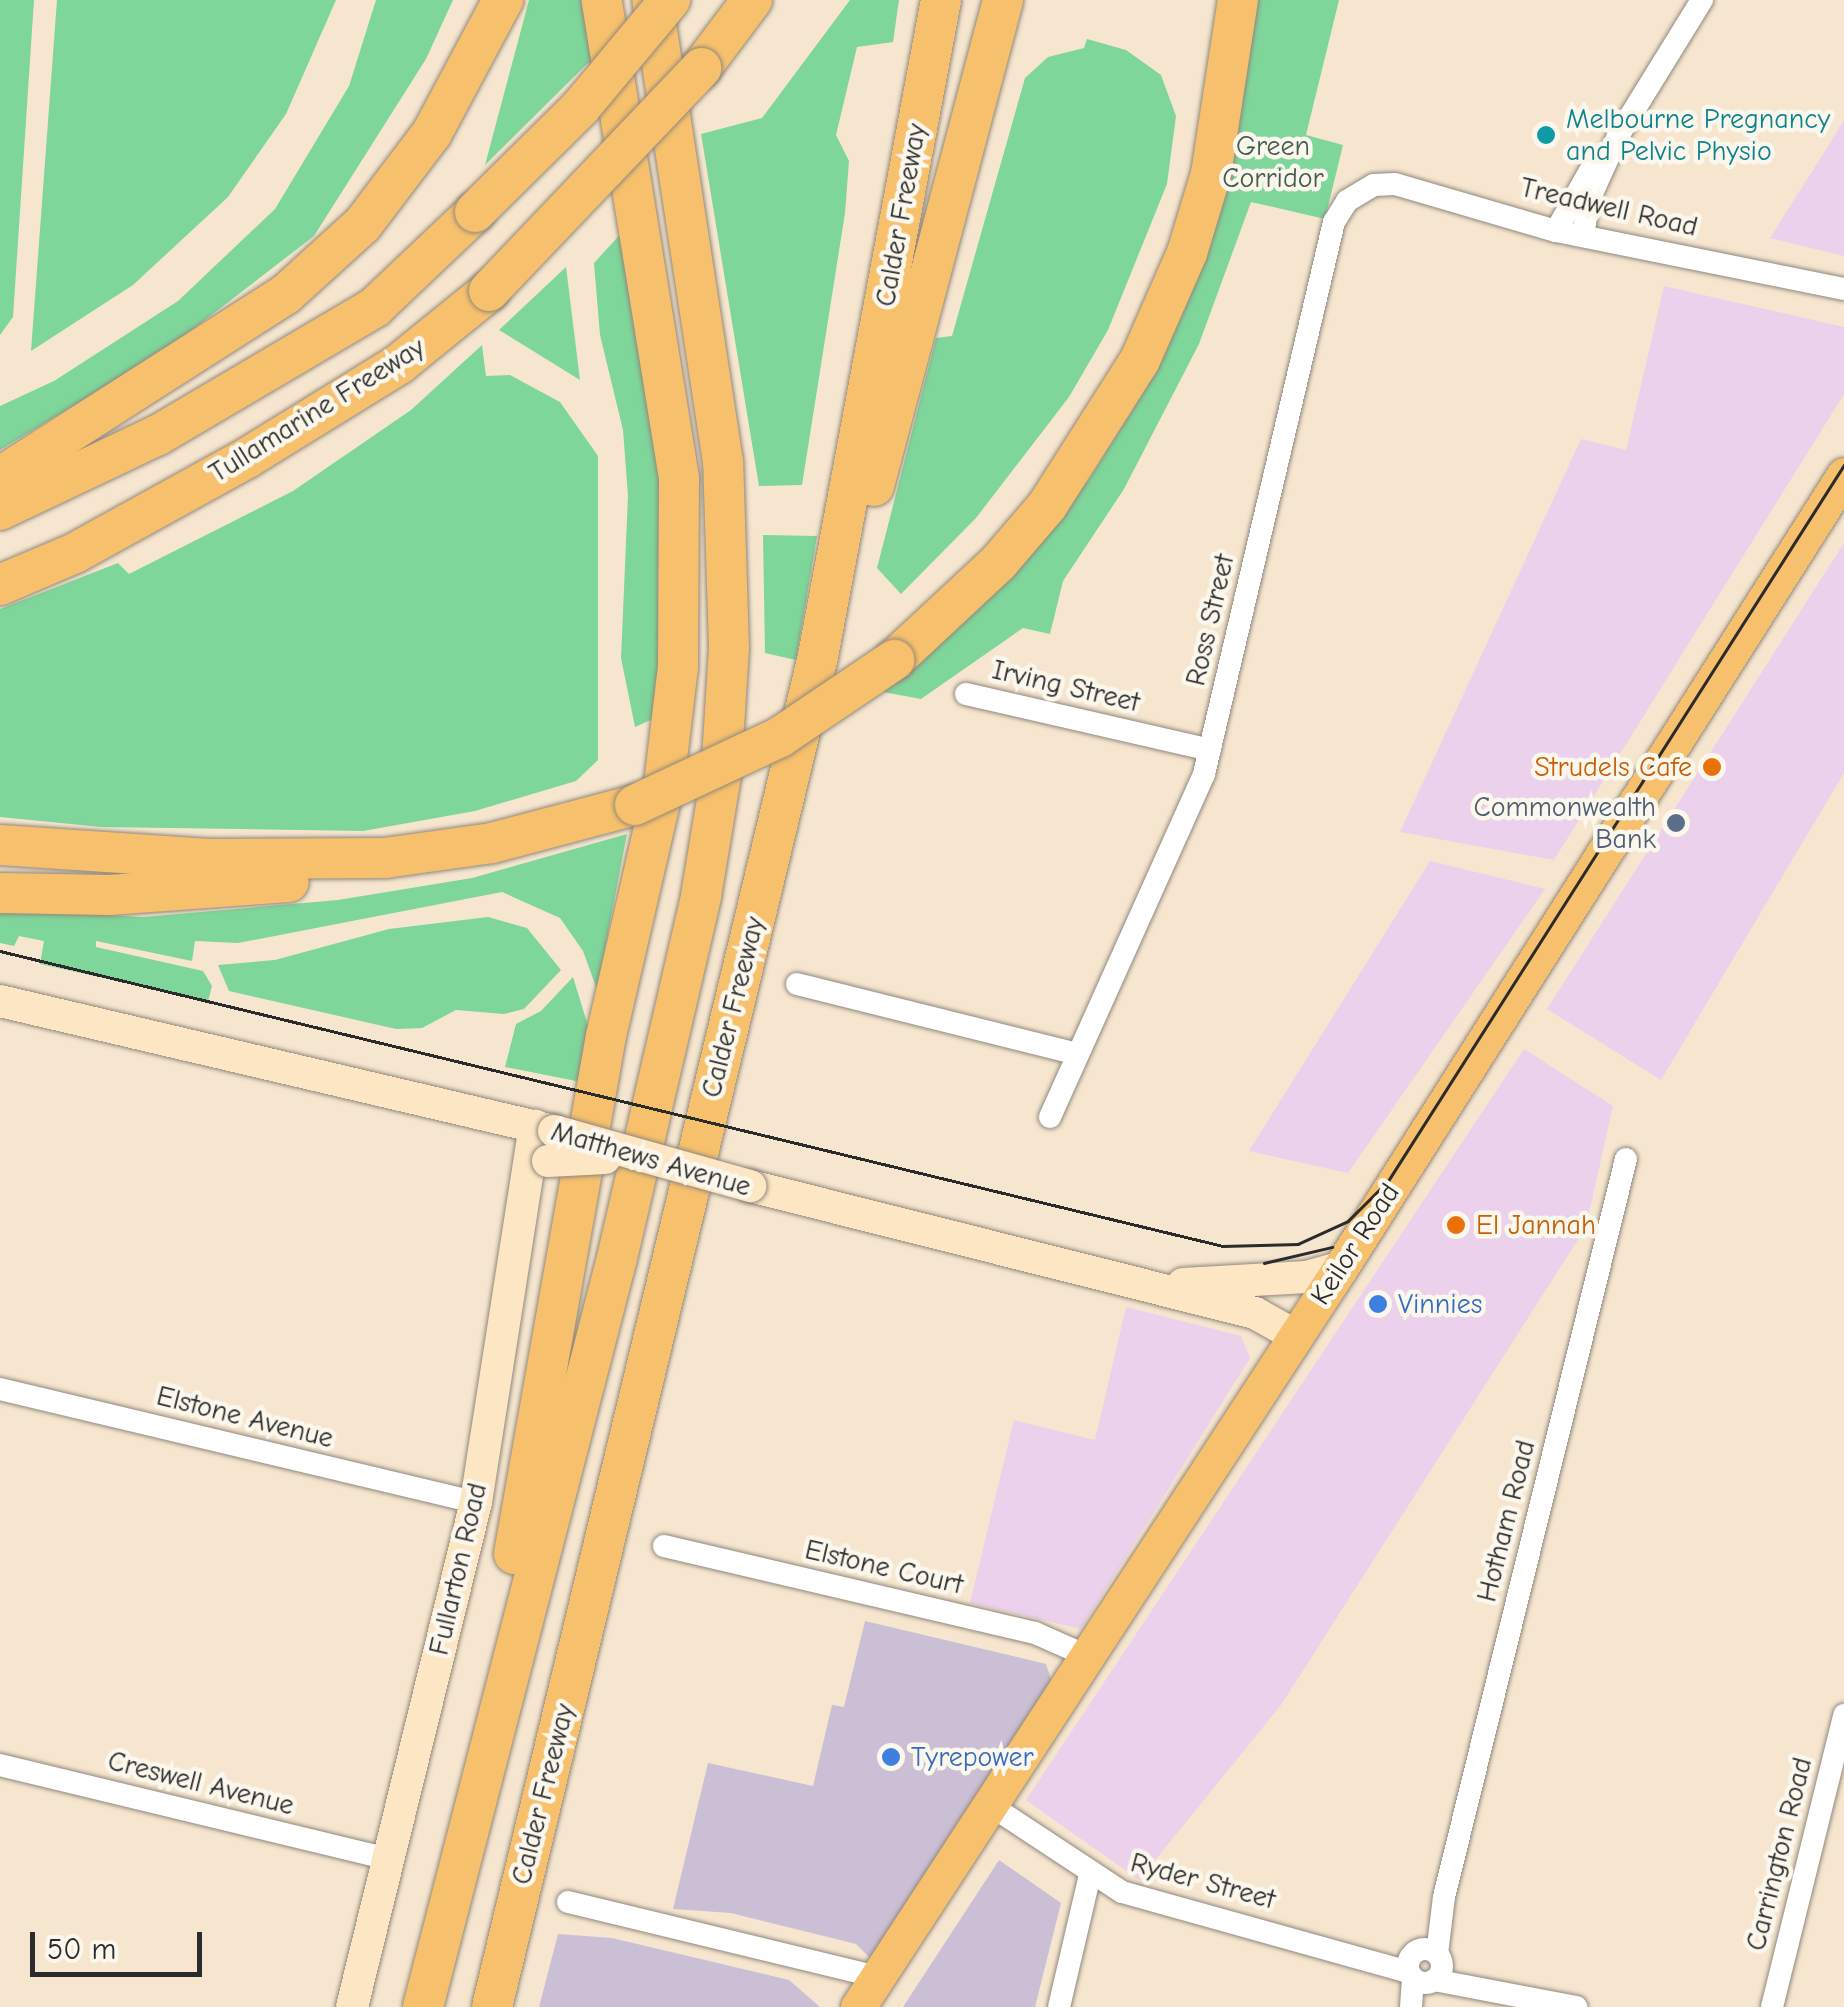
<!DOCTYPE html>
<style>
body{margin:0}
#map{position:relative;width:1844px;height:2007px;overflow:hidden;background:#f6e6cf;font-family:"Comic Neue",sans-serif}
div>[style]{position:absolute}
.built>*{inset:0;background:#ebd1eb}
.industrial>*{inset:0;background:#cbbfd5}
.green>*{inset:0;background:#7ed69b}
.roads{filter:drop-shadow(0 0 2px #90887d) drop-shadow(0 0 2px #90887d)}
.street>*{height:22px;margin:-11px;padding:0 11px;transform-origin:11px;border-radius:11px;background:#fff}
.street>.ring{margin:-11px;padding:0;box-sizing:content-box;background:none;border:22px solid #fff;border-radius:50%}
.secondary>*{height:32px;margin:-16px;padding:0 16px;transform-origin:16px;border-radius:16px;background:#fce6c4}
.primary>*{height:35px;margin:-17.5px;padding:0 17.5px;transform-origin:17.5px;border-radius:17.5px;background:#f7c06c}
.highway>*{height:40px;margin:-20px;padding:0 20px;transform-origin:20px;border-radius:20px;background:#f7c06c}
.tram>*{height:2.5px;margin:-1.25px;padding:0 1.25px;transform-origin:1.25px;border-radius:1.25px;background:#2b2b2b}
.bridges{filter:drop-shadow(0 0 2px #90887d) drop-shadow(0 0 2px #90887d)}
.secondary-bridge>*{height:32px;margin:-16px;padding:0 16px;transform-origin:16px;border-radius:16px;background:#fce6c4}
.highway-bridge>*{height:40px;margin:-20px;padding:0 20px;transform-origin:20px;border-radius:20px;background:#f7c06c}
.dots>*{width:28px;height:28px;translate:-50% -50%;box-sizing:border-box;border:5px solid #fbf7ec;border-radius:50%}
span{translate:-50% -50%;white-space:nowrap;text-align:center;line-height:1.15;-webkit-text-stroke:9px #fbf7ec;paint-order:stroke}
.culture-label{font-size:28px;color:#0d838f}
.left{translate:0 -50%;text-align:left}
.park-label{font-size:28px;color:#445e4d}
.street-label{font-size:28px;color:#2b2b2b}
.food-label{font-size:28px;color:#c56008}
.right{translate:-100% -50%;text-align:right}
.service-label{font-size:28px;color:#4e5e75}
.shop-label{font-size:28px;color:#366cbe}
.scale{position:absolute;left:30px;top:1932px;width:172px;height:45px;box-sizing:border-box;border:5px solid #2b2b2b;border-top:0;padding-left:12px;font-size:30px;line-height:35px;white-space:nowrap;color:#2b2b2b;-webkit-text-stroke:8px #fbf7ec;paint-order:stroke}
</style>
<div id="map">
<div class="built">
<i style="clip-path:polygon(1844px 120px,1844px 256px,1770px 238px,1823px 154px)"></i>
<i style="clip-path:polygon(1664px 286px,1844px 327px,1844px 394px,1554px 860px,1400px 832px,1581px 439px,1626px 450px)"></i>
<i style="clip-path:polygon(1844px 543px,1844px 773px,1661px 1080px,1547px 1009px)"></i>
<i style="clip-path:polygon(1430px 861px,1545px 889px,1348px 1173px,1249px 1151px)"></i>
<i style="clip-path:polygon(1524px 1049px,1613px 1106px,1586px 1227px,1281px 1705px,1139px 1880px,1026px 1800px)"></i>
<i style="clip-path:polygon(1126px 1307px,1241px 1336px,1250px 1358px,1081px 1629px,970px 1603px,1014px 1420px,1095px 1440px)"></i>
</div>
<div class="industrial">
<i style="clip-path:polygon(865px 1621px,1046px 1664px,1053px 1685px,871px 1959px,856px 1944px,731px 1913px,673px 1909px,708px 1763px,813px 1786px,832px 1705px,844px 1707px)"></i>
<i style="clip-path:polygon(999px 1860px,1061px 1903px,1035px 2007px,903px 2007px)"></i>
<i style="clip-path:polygon(558px 1934px,612px 1938px,789px 1980px,820px 2007px,539px 2007px)"></i>
</div>
<div class="green">
<i style="clip-path:polygon(0 0,34px 0,13px 317px,0 335px)"></i>
<i style="clip-path:polygon(57px 0,336px 0,286px 114px,228px 197px,133px 285px,31px 351px)"></i>
<i style="clip-path:polygon(376px 0,453px 0,426px 59px,314px 236px,166px 350px,0 450px,0 406px,54px 381px,178px 301px,275px 209px,349px 86px)"></i>
<i style="clip-path:polygon(529px 0,584px 0,592px 59px,485px 165px)"></i>
<i style="clip-path:polygon(850px 0,899px 0,893px 42px,857px 47px,836px 135px,849px 161px,845px 213px,802px 485px,759px 486px,701px 134px,762px 118px)"></i>
<i style="clip-path:polygon(1258px 0,1339px 0,1306px 135px,1343px 145px,1325px 219px,1251px 202px,1199px 344px,1124px 489px,1063px 581px,1050px 634px,1023px 628px,921px 699px,883px 692px,1025px 562px,1090px 478px,1143px 393px,1223px 202px)"></i>
<i style="clip-path:polygon(1087px 39px,1126px 50px,1161px 75px,1176px 116px,1167px 184px,1108px 330px,1069px 397px,976px 518px,901px 594px,877px 568px,936px 338px,952px 336px,1025px 78px,1048px 57px,1084px 48px)"></i>
<i style="clip-path:polygon(627px 227px,666px 433px,664px 714px,635px 727px,621px 658px,628px 496px,623px 430px,600px 335px,594px 263px)"></i>
<i style="clip-path:polygon(566px 267px,580px 380px,499px 330px)"></i>
<i style="clip-path:polygon(482px 345px,486px 376px,510px 375px,560px 402px,598px 456px,598px 760px,576px 781px,475px 811px,363px 831px,101px 827px,0 817px,0 609px,118px 563px,129px 574px,293px 491px,411px 410px)"></i>
<i style="clip-path:polygon(763px 535px,817px 536px,796px 660px,765px 653px)"></i>
<i style="clip-path:polygon(627px 834px,597px 990px,583px 951px,560px 918px,502px 892px,238px 943px,195px 941px,192px 961px,96px 941px,96px 947px,203px 971px,212px 986px,208px 1001px,40px 964px,44px 941px,19px 936px,14px 946px,0 943px,0 910px,143px 917px,338px 900px,472px 878px)"></i>
<i style="clip-path:polygon(488px 917px,527px 928px,561px 970px,524px 1009px,504px 1014px,456px 1010px,422px 1028px,396px 1029px,229px 991px,218px 965px,275px 960px,389px 929px)"></i>
<i style="clip-path:polygon(573px 977px,593px 1042px,586px 1083px,505px 1067px,516px 1024px,541px 1011px)"></i>
</div>
<div class="roads">
<div class="street">
<i style="left:1556px;top:231px;width:71px;rotate:-60.6deg"></i>
<i style="left:1583px;top:236px;width:36px;rotate:-81deg"></i>
<i style="left:1589px;top:200px;width:70px;rotate:-65.6deg"></i>
<i style="left:1618px;top:136px;width:160px;rotate:-58.3deg"></i>
<i style="left:966px;top:694px;width:250px;rotate:12.9deg"></i>
<i style="left:797px;top:984px;width:289px;rotate:14deg"></i>
<i style="left:1050px;top:1117px;width:376px;rotate:-65.8deg"></i>
<i style="left:1204px;top:774px;width:567px;rotate:-76.75deg"></i>
<i style="left:1334px;top:222px;width:25px;rotate:-58deg"></i>
<i style="left:1347px;top:201px;width:31px;rotate:-31deg"></i>
<i style="left:1374px;top:185px;width:21px;rotate:-3deg"></i>
<i style="left:1395px;top:184px;width:168px;rotate:16.3deg"></i>
<i style="left:1556px;top:231px;width:294px;rotate:11.4deg"></i>
<i style="left:0;top:1389px;width:489px;rotate:13.4deg"></i>
<i style="left:664px;top:1546px;width:381px;rotate:13.2deg"></i>
<i style="left:1035px;top:1633px;width:57px;rotate:23.9deg"></i>
<i style="left:0;top:1765px;width:399px;rotate:13.6deg"></i>
<i style="left:990px;top:1805px;width:158px;rotate:33.4deg"></i>
<i style="left:1122px;top:1892px;width:298px;rotate:15.6deg"></i>
<i style="left:568px;top:1902px;width:319px;rotate:13.6deg"></i>
<i class="ring" style="left:1408px;top:1949px;width:12px;height:12px"></i>
<i style="left:1437px;top:1954px;width:57px;rotate:-83deg"></i>
<i style="left:1444px;top:1897px;width:760px;rotate:-76.15deg"></i>
<i style="left:1434px;top:1980px;width:145px;rotate:10.8deg"></i>
<i style="left:1059px;top:2007px;width:136px;rotate:-76.8deg"></i>
<i style="left:1411px;top:2007px;width:29px;rotate:-86deg"></i>
<i style="left:1772px;top:2007px;width:301px;rotate:-76.1deg"></i>
</div>
<div class="secondary">
<i style="left:0;top:1001px;width:569px;rotate:13.21deg"></i>
<i style="left:750px;top:1186px;width:521px;rotate:14.12deg"></i>
<i style="left:1255px;top:1313px;width:47px;rotate:29.3deg"></i>
<i style="left:1183px;top:1284px;width:124px;rotate:-3.2deg"></i>
<i style="left:1307px;top:1277px;width:35px;rotate:-16deg"></i>
<i style="left:352px;top:2007px;width:520px;rotate:-76.2deg"></i>
<i style="left:476px;top:1502px;width:381px;rotate:-81.1deg"></i>
</div>
<div class="primary">
<i style="left:858px;top:2007px;width:884px;rotate:-56.87deg"></i>
<i style="left:1341px;top:1267px;width:938px;rotate:-57.58deg"></i>
</div>
<div class="highway">
<i style="left:701px;top:68px;width:85px;rotate:-53.1deg"></i>
<i style="left:0;top:477px;width:338px;rotate:-32.6deg"></i>
<i style="left:285px;top:295px;width:105px;rotate:-42.3deg"></i>
<i style="left:363px;top:224px;width:114px;rotate:-52.8deg"></i>
<i style="left:432px;top:133px;width:151px;rotate:-61.9deg"></i>
<i style="left:874px;top:486px;width:503px;rotate:-75.13deg"></i>
<i style="left:0;top:510px;width:175px;rotate:-25.4deg"></i>
<i style="left:158px;top:435px;width:252px;rotate:-30.5deg"></i>
<i style="left:375px;top:307px;width:138px;rotate:-43.5deg"></i>
<i style="left:0;top:585px;width:82px;rotate:-23.1deg"></i>
<i style="left:75px;top:553px;width:196px;rotate:-28.9deg"></i>
<i style="left:247px;top:458px;width:179px;rotate:-31.7deg"></i>
<i style="left:399px;top:364px;width:116px;rotate:-39deg"></i>
<i style="left:894px;top:660px;width:144px;rotate:-43deg"></i>
<i style="left:999px;top:562px;width:74px;rotate:-49.4deg"></i>
<i style="left:1047px;top:506px;width:173px;rotate:-57.5deg"></i>
<i style="left:1140px;top:360px;width:117px;rotate:-66.3deg"></i>
<i style="left:1187px;top:253px;width:83px;rotate:-73.1deg"></i>
<i style="left:1211px;top:174px;width:176px;rotate:-81.2deg"></i>
<i style="left:0;top:845px;width:213px;rotate:3.8deg"></i>
<i style="left:213px;top:859px;width:172px;rotate:-0.3deg"></i>
<i style="left:385px;top:858px;width:108px;rotate:-8deg"></i>
<i style="left:492px;top:843px;width:148px;rotate:-14.9deg"></i>
<i style="left:0;top:893px;width:109px;rotate:1.1deg"></i>
<i style="left:109px;top:895px;width:180px;rotate:-4.1deg"></i>
<i style="left:514px;top:1554px;width:526px;rotate:-79.93deg"></i>
<i style="left:606px;top:1036px;width:259px;rotate:-77deg"></i>
<i style="left:664px;top:784px;width:118px;rotate:-83.2deg"></i>
<i style="left:678px;top:667px;width:189px;rotate:-89.7deg"></i>
<i style="left:679px;top:478px;width:484px;rotate:-99.2deg"></i>
<i style="left:423px;top:2007px;width:774px;rotate:-75.48deg"></i>
<i style="left:617px;top:1258px;width:372px;rotate:-76.9deg"></i>
<i style="left:701px;top:896px;width:123px;rotate:-80.6deg"></i>
<i style="left:721px;top:775px;width:127px;rotate:-86.4deg"></i>
<i style="left:729px;top:648px;width:186px;rotate:-91.8deg"></i>
<i style="left:723px;top:462px;width:467px;rotate:-98.7deg"></i>
<i style="left:492px;top:2007px;width:1390px;rotate:-76.43deg"></i>
<i style="left:818px;top:656px;width:667px;rotate:-79.38deg"></i>
</div>
</div>
<div class="tram">
<i style="left:0;top:951px;width:1258px;rotate:13.56deg"></i>
<i style="left:1223px;top:1246px;width:75px;rotate:-1.5deg"></i>
<i style="left:1298px;top:1244px;width:55px;rotate:-24.7deg"></i>
<i style="left:1348px;top:1221px;width:57px;rotate:-45deg"></i>
<i style="left:1388px;top:1181px;width:849px;rotate:-57.51deg"></i>
<i style="left:1264px;top:1263px;width:70px;rotate:-13.2deg"></i>
</div>
<div class="bridges">
<div class="secondary-bridge">
<i style="left:554px;top:1131px;width:204px;rotate:15.7deg"></i>
<i style="left:548px;top:1161px;width:57px;rotate:-3deg"></i>
</div>
<div class="highway-bridge">
<i style="left:475px;top:212px;width:148px;rotate:-44.7deg"></i>
<i style="left:580px;top:108px;width:141px;rotate:-50.2deg"></i>
<i style="left:489px;top:291px;width:308px;rotate:-46.4deg"></i>
<i style="left:635px;top:805px;width:160px;rotate:-25.1deg"></i>
<i style="left:780px;top:737px;width:138px;rotate:-34deg"></i>
</div>
</div>
<div class="dots">
<i style="left:1546px;top:135px;background:#0f9aa8"></i>
<i style="left:1712px;top:767px;background:#e8710a"></i>
<i style="left:1676px;top:823px;background:#5c6f8a"></i>
<i style="left:1456px;top:1225px;background:#e8710a"></i>
<i style="left:1378px;top:1304px;background:#3f7fe0"></i>
<i style="left:891px;top:1757px;background:#3f7fe0"></i>
</div>
<div class="culture-label">
<span class="left" style="left:1566px;top:135px">Melbourne Pregnancy<br>and Pelvic Physio</span>
</div>
<div class="park-label">
<span style="left:1273px;top:162px">Green<br>Corridor</span>
</div>
<div class="street-label">
<span style="left:1609px;top:207px;rotate:13deg">Treadwell Road</span>
<span style="left:901px;top:215px;rotate:-80deg">Calder Freeway</span>
<span style="left:317px;top:410px;rotate:-32deg">Tullamarine Freeway</span>
<span style="left:1210px;top:620px;rotate:-77deg">Ross Street</span>
<span style="left:1066px;top:686px;rotate:13deg">Irving Street</span>
<span style="left:733px;top:1007px;rotate:-76deg">Calder Freeway</span>
<span style="left:651px;top:1159px;rotate:16deg">Matthews Avenue</span>
<span style="left:1355px;top:1244px;rotate:-57deg">Keilor Road</span>
<span style="left:245px;top:1417px;rotate:14deg">Elstone Avenue</span>
<span style="left:1506px;top:1521px;rotate:-76deg">Hotham Road</span>
<span style="left:884px;top:1567px;rotate:13deg">Elstone Court</span>
<span style="left:458px;top:1569px;rotate:-77deg">Fullarton Road</span>
<span style="left:201px;top:1783px;rotate:14deg">Creswell Avenue</span>
<span style="left:543px;top:1794px;rotate:-76deg">Calder Freeway</span>
<span style="left:1779px;top:1854px;rotate:-76deg">Carrington Road</span>
<span style="left:1203px;top:1881px;rotate:15deg">Ryder Street</span>
</div>
<div class="food-label">
<span class="right" style="left:1692px;top:767px">Strudels Cafe</span>
<span class="left" style="left:1476px;top:1225px">El Jannah</span>
</div>
<div class="service-label">
<span class="right" style="left:1656px;top:823px">Commonwealth<br>Bank</span>
</div>
<div class="shop-label">
<span class="left" style="left:1398px;top:1304px">Vinnies</span>
<span class="left" style="left:911px;top:1757px">Tyrepower</span>
</div>
<div class="scale">50 m</div>
</div>
